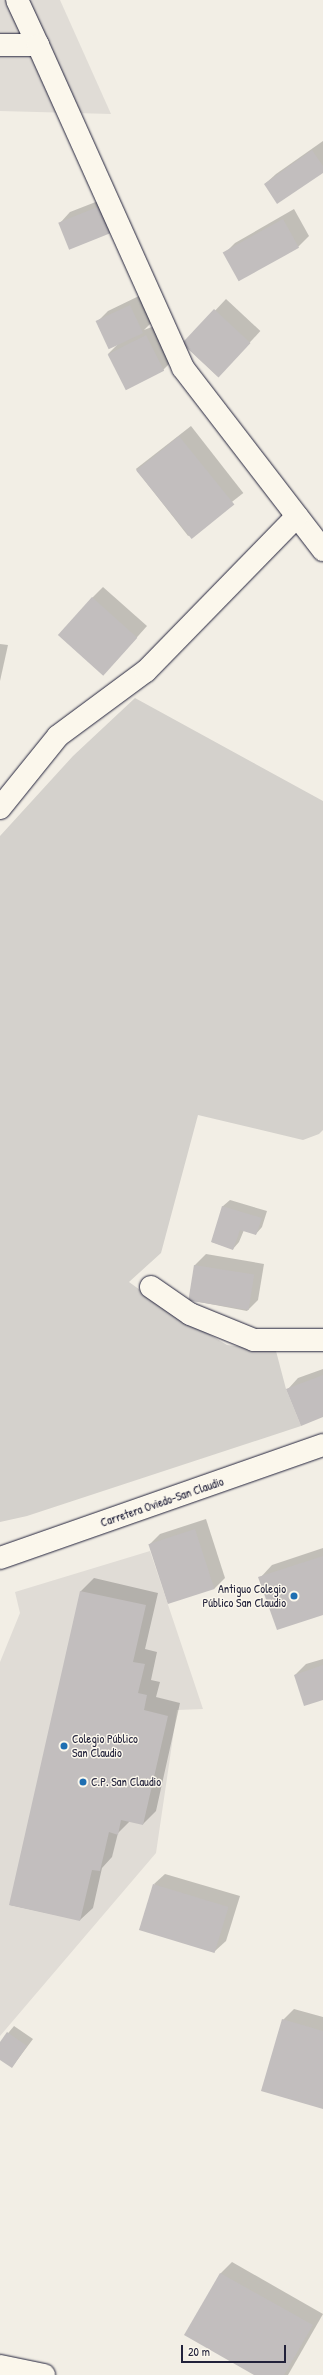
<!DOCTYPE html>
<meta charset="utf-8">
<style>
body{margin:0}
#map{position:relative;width:323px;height:2375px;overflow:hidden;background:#f2eee5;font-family:"Patrick Hand",sans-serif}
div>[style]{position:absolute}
.built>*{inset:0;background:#e0dcd6}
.green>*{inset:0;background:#d4d1cc}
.shadow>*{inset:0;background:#0003;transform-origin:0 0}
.building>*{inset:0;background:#c2bebe;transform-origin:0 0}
.roads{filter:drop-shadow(0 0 1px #22223b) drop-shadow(0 0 1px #22223b)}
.minor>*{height:22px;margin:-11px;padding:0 11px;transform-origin:11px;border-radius:11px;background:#fbf7ec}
.dots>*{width:11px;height:11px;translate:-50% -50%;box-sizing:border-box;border:2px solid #fbf7ec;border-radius:50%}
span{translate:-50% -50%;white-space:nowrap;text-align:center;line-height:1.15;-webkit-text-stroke:3px #fbf7ec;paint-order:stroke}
.street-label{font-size:12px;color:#22223b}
.poi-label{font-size:12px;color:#22223b}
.right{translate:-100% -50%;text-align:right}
.left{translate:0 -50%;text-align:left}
.scale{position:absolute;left:181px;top:2345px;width:105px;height:18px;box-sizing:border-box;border:2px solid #22223b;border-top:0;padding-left:5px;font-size:12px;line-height:14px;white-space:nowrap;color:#22223b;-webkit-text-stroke:3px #fbf7ec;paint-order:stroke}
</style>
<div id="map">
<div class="built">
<i style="clip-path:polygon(0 0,60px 0,111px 114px,0 111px)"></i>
<i style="clip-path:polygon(150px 1551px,203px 1709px,177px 1710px,156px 1853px,0 2036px,0 1662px,20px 1613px,15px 1592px)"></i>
</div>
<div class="green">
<i style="clip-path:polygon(135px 698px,323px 801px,323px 1130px,319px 1134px,303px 1140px,198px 1115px,161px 1253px,129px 1282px,165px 1308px,227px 1345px,276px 1351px,286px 1389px,301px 1426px,27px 1516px,0 1522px,0 836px,73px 756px)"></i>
</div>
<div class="shadow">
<i style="clip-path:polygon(323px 141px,323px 171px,265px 184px,276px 174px)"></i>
<i style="clip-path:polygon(111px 196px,121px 221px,60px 223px,70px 212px)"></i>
<i style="clip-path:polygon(294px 209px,309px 236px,298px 247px,224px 254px,235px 243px)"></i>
<i style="clip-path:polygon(141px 295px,153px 321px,144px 330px,157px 325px,174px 359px,163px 370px,108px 354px,118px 344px,98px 321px,108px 311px)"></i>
<i style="left:226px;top:299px;width:47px;height:62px;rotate:43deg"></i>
<i style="left:191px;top:426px;width:85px;height:70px;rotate:52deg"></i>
<i style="clip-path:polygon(103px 587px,147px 626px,114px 663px,92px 598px)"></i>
<i style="clip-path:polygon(0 644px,8px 645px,0 681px)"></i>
<i style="clip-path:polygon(230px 1200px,267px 1211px,262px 1227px,256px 1234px,244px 1230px,239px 1242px,233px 1249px,212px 1242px,223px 1206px)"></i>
<i style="clip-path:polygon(206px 1254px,264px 1264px,258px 1300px,247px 1311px,189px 1300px,195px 1265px)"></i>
<i style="clip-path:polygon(323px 1369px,323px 1416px,288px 1389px,298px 1378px)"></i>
<i style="clip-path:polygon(206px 1519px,225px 1578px,214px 1589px,149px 1545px,160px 1534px)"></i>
<i style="clip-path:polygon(323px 1548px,323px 1614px,260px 1578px,272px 1565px)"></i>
<i style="clip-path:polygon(94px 1578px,158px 1593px,145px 1649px,157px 1652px,151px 1680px,160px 1682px,156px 1697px,180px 1703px,156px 1811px,143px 1824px,130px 1821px,118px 1833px,112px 1857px,102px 1868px,93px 1908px,80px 1920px,10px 1905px,81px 1591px)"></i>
<i style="clip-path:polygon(323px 1659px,323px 1699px,295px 1675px,306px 1664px)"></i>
<i style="clip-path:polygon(165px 1874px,240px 1896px,226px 1941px,215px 1951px,154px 1884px)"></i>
<i style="clip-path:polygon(294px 2009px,323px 2017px,323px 2108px,283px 2020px)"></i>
<i style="clip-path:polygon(14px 2026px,33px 2039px,12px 2067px,0 2059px,0 2043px)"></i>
<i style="clip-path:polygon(232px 2262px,323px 2314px,288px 2375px,256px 2375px,186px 2335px,221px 2273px)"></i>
</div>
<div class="building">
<i style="clip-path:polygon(312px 150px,323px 166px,323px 173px,277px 204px,264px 184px)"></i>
<i style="left:100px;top:206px;width:29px;height:45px;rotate:68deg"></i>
<i style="left:283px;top:219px;width:33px;height:69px;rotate:61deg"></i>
<i style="left:130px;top:305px;width:31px;height:38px;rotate:65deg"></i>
<i style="left:214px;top:309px;width:50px;height:47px;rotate:43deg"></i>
<i style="left:146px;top:335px;width:40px;height:43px;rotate:63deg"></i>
<i style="left:179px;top:436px;width:88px;height:55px;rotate:51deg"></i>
<i style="left:92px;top:597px;width:61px;height:51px;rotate:42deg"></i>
<i style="clip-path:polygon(222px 1206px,262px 1218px,256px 1235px,240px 1230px,233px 1250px,211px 1242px)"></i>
<i style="left:194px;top:1265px;width:61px;height:36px;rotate:9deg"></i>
<i style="clip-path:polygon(323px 1375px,323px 1417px,301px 1426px,286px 1389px)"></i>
<i style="left:195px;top:1529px;width:63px;height:49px;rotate:72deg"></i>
<i style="clip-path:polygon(323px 1556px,323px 1615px,277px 1630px,258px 1577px)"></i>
<i style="clip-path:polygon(80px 1591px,146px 1605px,133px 1662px,145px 1664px,138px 1693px,147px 1695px,144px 1710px,168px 1716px,143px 1825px,121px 1820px,118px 1835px,109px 1832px,100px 1871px,92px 1870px,80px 1921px,9px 1905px)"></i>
<i style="clip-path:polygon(323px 1665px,323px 1700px,304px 1706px,294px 1675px)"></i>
<i style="left:153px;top:1884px;width:79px;height:48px;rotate:17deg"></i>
<i style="clip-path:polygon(282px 2019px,323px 2031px,323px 2109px,261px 2091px)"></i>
<i style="clip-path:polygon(7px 2032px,27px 2046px,12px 2068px,0 2060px,0 2042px)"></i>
<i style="clip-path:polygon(220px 2273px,313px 2325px,284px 2375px,254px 2375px,184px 2335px)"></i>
</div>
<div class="roads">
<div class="minor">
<i style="left:17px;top:0;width:50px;rotate:65deg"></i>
<i style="left:0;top:45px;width:38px"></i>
<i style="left:38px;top:45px;width:354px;rotate:65.8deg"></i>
<i style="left:183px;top:368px;width:230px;rotate:52.4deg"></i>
<i style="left:0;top:808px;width:92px;rotate:-51.1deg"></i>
<i style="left:58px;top:736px;width:109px;rotate:-36.5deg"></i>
<i style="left:146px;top:671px;width:216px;rotate:-45.7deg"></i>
<i style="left:151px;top:1287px;width:47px;rotate:34.7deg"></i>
<i style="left:190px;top:1314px;width:69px;rotate:22.1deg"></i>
<i style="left:254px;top:1340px;width:69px"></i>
<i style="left:0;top:1558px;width:342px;rotate:-19.3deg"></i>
<i style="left:0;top:2366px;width:45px;rotate:11.6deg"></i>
</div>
</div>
<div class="dots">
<i style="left:294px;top:1596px;background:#1f6fb2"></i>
<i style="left:64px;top:1746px;background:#1f6fb2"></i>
<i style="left:83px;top:1782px;background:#1f6fb2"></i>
</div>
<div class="street-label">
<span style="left:162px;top:1502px;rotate:-19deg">Carretera Oviedo-San Claudio</span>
</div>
<div class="poi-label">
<span class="right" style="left:286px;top:1596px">Antiguo Colegio<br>Público San Claudio</span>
<span class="left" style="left:72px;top:1746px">Colegio Público<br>San Claudio</span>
<span class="left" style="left:91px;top:1782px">C.P. San Claudio</span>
</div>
<div class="scale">20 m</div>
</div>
